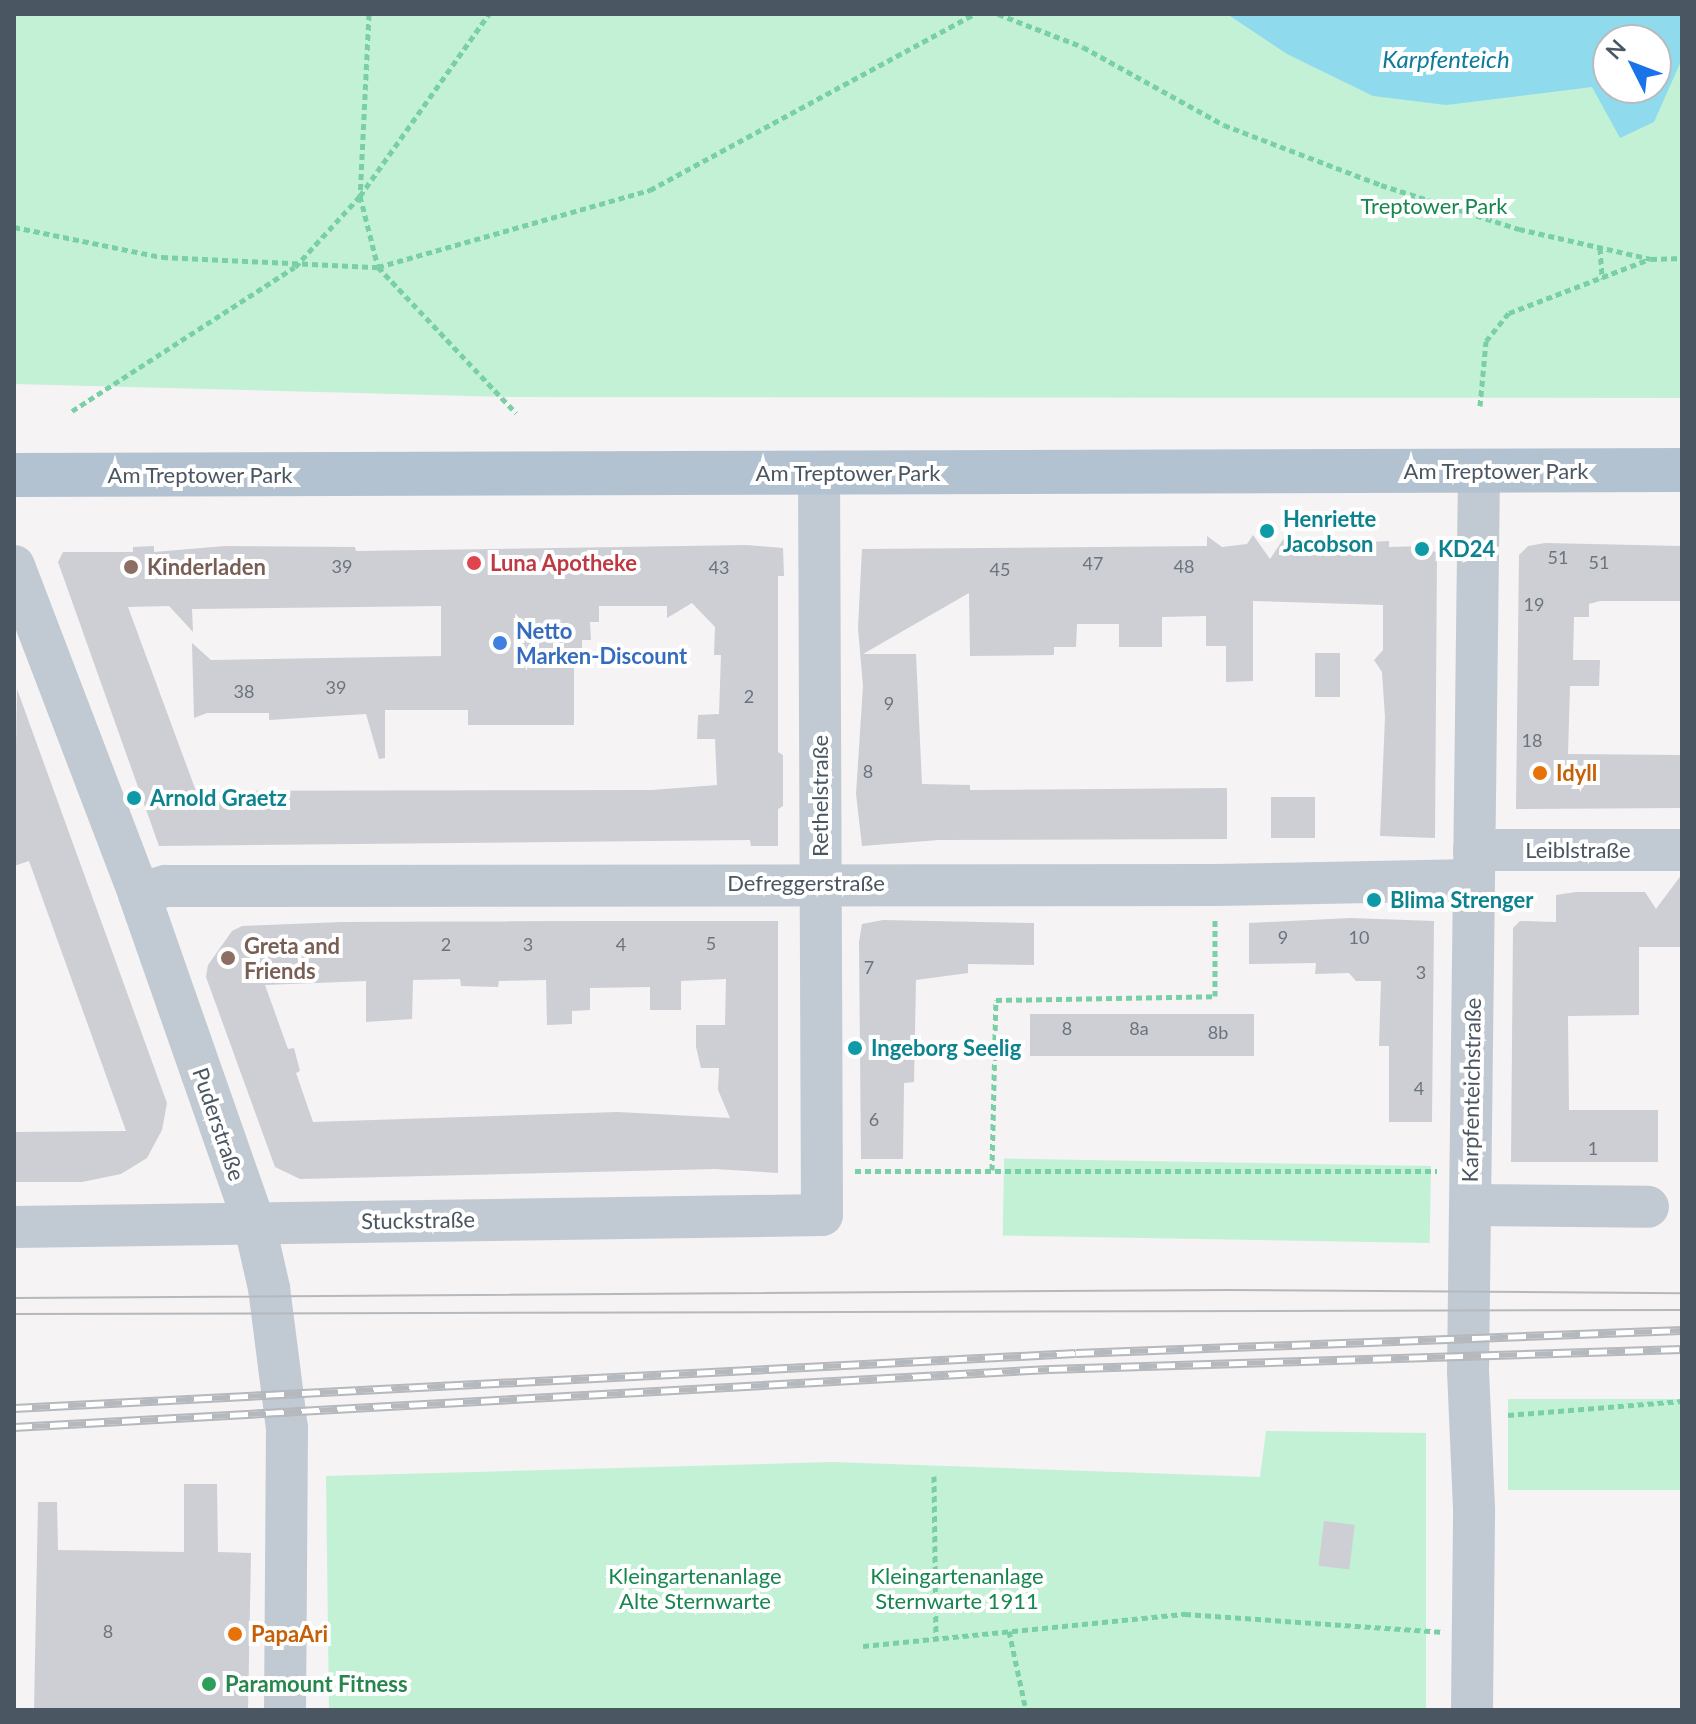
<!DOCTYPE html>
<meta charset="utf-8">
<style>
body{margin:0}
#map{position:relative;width:1696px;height:1724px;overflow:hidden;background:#f5f3f3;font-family:Lato,sans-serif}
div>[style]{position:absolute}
.green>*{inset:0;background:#c3f1d5;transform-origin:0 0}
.water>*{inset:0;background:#90daee}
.building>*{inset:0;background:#cdcfd5;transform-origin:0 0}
.path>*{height:5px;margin-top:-2.5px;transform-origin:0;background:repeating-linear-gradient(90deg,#7ad0a6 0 6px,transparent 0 10px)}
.minor>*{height:42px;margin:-21px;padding:0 21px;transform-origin:21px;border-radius:21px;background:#c1cad2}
.major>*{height:44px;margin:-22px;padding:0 22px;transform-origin:22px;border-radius:22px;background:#b3c2d1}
.tram>*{height:2px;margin:-1px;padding:0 1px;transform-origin:1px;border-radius:1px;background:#b5b8bd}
.rail>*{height:9px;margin-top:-4.5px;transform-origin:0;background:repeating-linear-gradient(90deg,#fff 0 18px,#b5b8bd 0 36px);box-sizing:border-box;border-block:2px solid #b5b8bd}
.dots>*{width:22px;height:22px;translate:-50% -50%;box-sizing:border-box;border:4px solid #fff;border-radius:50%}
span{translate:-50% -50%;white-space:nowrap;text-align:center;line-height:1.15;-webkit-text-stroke:8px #fff;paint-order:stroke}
.number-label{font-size:18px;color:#6b747e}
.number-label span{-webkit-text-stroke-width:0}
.park-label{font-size:22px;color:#17864f}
.street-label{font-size:22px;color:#4a5661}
.culture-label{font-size:22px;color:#0d838f;font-weight:700}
.left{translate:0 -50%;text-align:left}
.health-label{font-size:22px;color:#be3a42;font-weight:700}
.education-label{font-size:22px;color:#785e54;font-weight:700}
.shop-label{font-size:22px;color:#366cbe;font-weight:700}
.food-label{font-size:22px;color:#c56008;font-weight:700}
.leisure-label{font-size:22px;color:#27864d;font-weight:700}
.water-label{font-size:24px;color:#0c7c9b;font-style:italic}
.frame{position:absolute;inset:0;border:16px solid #4a5661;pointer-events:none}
.north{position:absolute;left:1592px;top:24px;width:80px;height:80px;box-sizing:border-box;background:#fff;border:2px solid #b7bbc0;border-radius:50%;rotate:312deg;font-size:22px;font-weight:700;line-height:32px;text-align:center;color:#4a5661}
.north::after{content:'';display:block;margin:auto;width:28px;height:36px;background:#1a73e8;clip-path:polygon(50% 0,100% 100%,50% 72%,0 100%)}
</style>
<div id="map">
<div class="green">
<i style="clip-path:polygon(evenodd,14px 14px,1682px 14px,1682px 398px,509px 397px,14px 384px,14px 14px,1608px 40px,1656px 40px,1656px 88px,1608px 88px,1608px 40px)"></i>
<i style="left:1431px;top:1166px;width:77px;height:427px;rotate:91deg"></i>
<i style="left:1682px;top:1399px;width:91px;height:174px;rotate:90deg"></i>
<i style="clip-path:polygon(1266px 1431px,1426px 1433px,1426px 1710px,329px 1710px,326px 1476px,832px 1462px,1260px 1477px)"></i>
</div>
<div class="water">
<i style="clip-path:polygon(evenodd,1227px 14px,1682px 14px,1682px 59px,1654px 122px,1620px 138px,1592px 87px,1446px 105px,1373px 96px,1287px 54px,1227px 14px,1608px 40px,1656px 40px,1656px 88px,1608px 88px,1608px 40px)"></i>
</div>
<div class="building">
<i style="clip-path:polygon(1253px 535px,1270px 559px,1286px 535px,1294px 546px,1389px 541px,1389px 547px,1424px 546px,1437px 553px,1435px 838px,1380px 836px,1385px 717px,1382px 672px,1374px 660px,1383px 650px,1383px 605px,1253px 601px,1253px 681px,1226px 682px,1226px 646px,1206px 646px,1206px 616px,1162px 617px,1162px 647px,1119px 647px,1119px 624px,1077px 624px,1076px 647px,1054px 647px,1054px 655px,970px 656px,969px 593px,863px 654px,916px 654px,922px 784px,970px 785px,970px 790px,1227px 788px,1227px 839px,939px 840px,862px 846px,856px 794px,863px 686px,858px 628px,862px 549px,1207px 546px,1207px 536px,1222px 547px,1247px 544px)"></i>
<i style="clip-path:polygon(1545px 543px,1682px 546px,1682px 601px,1600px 601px,1589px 604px,1589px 617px,1574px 617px,1573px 660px,1600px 660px,1599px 686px,1570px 686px,1568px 754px,1682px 755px,1682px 808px,1516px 809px,1519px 555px,1528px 546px)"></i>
<i style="clip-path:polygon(evenodd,747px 545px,783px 548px,784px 576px,778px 576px,778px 752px,783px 755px,783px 806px,778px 809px,778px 846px,751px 846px,750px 840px,159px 846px,58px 562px,63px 552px,133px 552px,133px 547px,154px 546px,154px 552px,225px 546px,355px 547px,356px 551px,747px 545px,692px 603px,715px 627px,714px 655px,721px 655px,719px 714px,698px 715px,697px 739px,715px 739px,717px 785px,652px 790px,196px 791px,128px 607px,169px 606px,193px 632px,192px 609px,441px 606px,441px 656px,211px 660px,192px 643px,194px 718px,207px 713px,269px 713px,269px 720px,366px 714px,379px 759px,385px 758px,385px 710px,468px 710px,468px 725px,574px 725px,574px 658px,582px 658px,582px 640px,591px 640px,590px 622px,599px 622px,599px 606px,667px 606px,667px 618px,692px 603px)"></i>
<i style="left:1315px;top:653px;width:25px;height:44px"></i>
<i style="clip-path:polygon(17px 689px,167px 1103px,162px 1130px,147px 1158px,121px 1174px,82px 1182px,14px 1182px,14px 1132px,126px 1131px,29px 861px,14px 866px)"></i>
<i style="left:1271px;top:797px;width:44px;height:41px"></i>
<i style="clip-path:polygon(1682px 874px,1682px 947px,1639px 947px,1639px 1015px,1568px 1016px,1569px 1110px,1658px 1110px,1658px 1162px,1511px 1162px,1513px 928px,1520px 921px,1556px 922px,1556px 895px,1576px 892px,1645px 892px,1656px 909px)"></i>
<i style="clip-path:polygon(1350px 918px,1434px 921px,1432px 1122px,1389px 1122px,1389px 1046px,1379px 1046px,1381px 981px,1356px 981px,1349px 973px,1315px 974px,1316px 963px,1249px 964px,1249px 923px)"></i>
<i style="clip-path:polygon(883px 920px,1034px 923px,1034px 965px,968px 964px,968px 973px,916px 980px,914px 1082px,904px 1083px,903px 1159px,861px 1159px,859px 942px,862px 924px)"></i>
<i style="clip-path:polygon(evenodd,591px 921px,778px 921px,778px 1173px,715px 1169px,300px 1179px,275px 1167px,206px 977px,208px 965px,232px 931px,242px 926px,342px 922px,591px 921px,460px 979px,461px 986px,498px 987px,499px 981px,546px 980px,547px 1025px,572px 1024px,572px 1011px,590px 1010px,590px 988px,650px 987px,650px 1010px,681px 1010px,681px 981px,726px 979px,725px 1025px,696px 1025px,696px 1047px,701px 1068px,719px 1068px,718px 1090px,730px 1118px,618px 1112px,313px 1122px,296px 1073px,300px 1071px,294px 1048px,288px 1049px,265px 985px,366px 981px,366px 1022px,412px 1019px,413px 980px,460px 979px)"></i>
<i style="left:1254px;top:1014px;width:42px;height:224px;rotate:90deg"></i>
<i style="clip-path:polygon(184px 1484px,217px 1484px,218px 1552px,251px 1553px,248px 1710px,34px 1710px,38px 1502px,57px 1502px,58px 1550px,184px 1552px)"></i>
<i style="left:1324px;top:1521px;width:31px;height:45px;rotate:7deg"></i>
</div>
<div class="path">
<i style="left:369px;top:14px;width:182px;rotate:92.8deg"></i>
<i style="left:360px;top:196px;width:73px;rotate:75.8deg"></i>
<i style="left:378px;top:267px;width:201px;rotate:46.6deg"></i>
<i style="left:998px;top:14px;width:91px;rotate:21.2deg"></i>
<i style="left:1083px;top:47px;width:161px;rotate:29deg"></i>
<i style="left:1224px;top:125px;width:168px;rotate:20.9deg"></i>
<i style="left:1381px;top:185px;width:145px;rotate:17.7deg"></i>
<i style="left:1519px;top:229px;width:135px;rotate:12.8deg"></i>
<i style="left:1651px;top:259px;width:31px;rotate:-2deg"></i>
<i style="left:14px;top:227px;width:151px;rotate:11.5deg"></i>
<i style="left:162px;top:257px;width:216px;rotate:2.7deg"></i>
<i style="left:378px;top:267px;width:283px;rotate:-15.8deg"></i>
<i style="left:650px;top:190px;width:369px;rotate:-28.5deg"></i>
<i style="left:1600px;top:248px;width:31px;rotate:86deg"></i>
<i style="left:1480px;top:406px;width:65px;rotate:-84.7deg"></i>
<i style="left:1486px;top:341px;width:36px;rotate:-51deg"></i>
<i style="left:1509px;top:313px;width:151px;rotate:-21deg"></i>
<i style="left:72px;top:411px;width:265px;rotate:-32.9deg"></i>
<i style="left:295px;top:267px;width:96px;rotate:-47.5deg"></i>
<i style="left:360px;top:196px;width:223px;rotate:-54.7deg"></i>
<i style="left:992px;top:1170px;width:170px;rotate:-88.7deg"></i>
<i style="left:996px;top:1000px;width:219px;rotate:-1deg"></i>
<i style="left:1215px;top:996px;width:77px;rotate:-90deg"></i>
<i style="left:855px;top:1171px;width:582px"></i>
<i style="left:1508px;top:1415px;width:175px;rotate:-4.6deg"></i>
<i style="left:934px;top:1476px;width:162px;rotate:89.3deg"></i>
<i style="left:1009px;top:1631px;width:81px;rotate:77.9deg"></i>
<i style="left:863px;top:1646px;width:324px;rotate:-5.7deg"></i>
<i style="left:1185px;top:1614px;width:256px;rotate:4deg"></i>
</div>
<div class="minor">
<i style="left:14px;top:566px;width:351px;rotate:69.1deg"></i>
<i style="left:139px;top:894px;width:348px;rotate:70.7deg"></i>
<i style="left:254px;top:1222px;width:68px;rotate:77.2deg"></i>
<i style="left:269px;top:1288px;width:141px;rotate:82.7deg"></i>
<i style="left:287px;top:1428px;width:282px;rotate:90.4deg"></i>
<i style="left:1474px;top:850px;width:208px"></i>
<i style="left:139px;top:894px;width:28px;rotate:-17deg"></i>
<i style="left:166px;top:886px;width:1049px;rotate:-0.05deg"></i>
<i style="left:1215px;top:885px;width:259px;rotate:-1.1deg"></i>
<i style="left:1470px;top:1205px;width:178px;rotate:0.6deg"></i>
<i style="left:14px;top:1227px;width:808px;rotate:-0.85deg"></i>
<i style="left:822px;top:1215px;width:742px;rotate:-90.23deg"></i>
<i style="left:1472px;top:1710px;width:202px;rotate:-89.4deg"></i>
<i style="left:1474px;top:1508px;width:137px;rotate:-92.5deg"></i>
<i style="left:1468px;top:1371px;width:900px;rotate:-89.3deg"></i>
</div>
<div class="major">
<i style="left:14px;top:475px;width:1668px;rotate:-0.17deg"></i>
</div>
<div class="tram">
<i style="left:14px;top:1298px;width:1214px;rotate:-0.38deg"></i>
<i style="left:1228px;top:1290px;width:454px;rotate:0.4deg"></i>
<i style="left:14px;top:1314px;width:1668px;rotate:-0.14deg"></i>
</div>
<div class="rail">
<i style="left:14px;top:1408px;width:1063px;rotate:-2.96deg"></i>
<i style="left:1076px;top:1353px;width:606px;rotate:-2.17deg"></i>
<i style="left:14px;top:1427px;width:1037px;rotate:-3.21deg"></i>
<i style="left:1049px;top:1369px;width:633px;rotate:-1.81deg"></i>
</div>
<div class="dots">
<i style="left:1267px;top:531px;background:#0f9aa8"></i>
<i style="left:1422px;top:549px;background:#0f9aa8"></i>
<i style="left:474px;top:563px;background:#e0444e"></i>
<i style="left:131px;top:567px;background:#8d6e63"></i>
<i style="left:500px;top:643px;background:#3f7fe0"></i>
<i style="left:1540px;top:773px;background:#e8710a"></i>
<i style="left:134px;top:798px;background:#0f9aa8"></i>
<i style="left:1374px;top:900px;background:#0f9aa8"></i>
<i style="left:228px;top:958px;background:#8d6e63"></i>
<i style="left:855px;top:1048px;background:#0f9aa8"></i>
<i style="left:235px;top:1634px;background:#e8710a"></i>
<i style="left:209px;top:1684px;background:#2e9e5b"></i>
</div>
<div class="number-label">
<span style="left:1558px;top:557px">51</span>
<span style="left:1599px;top:562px">51</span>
<span style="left:1093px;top:563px">47</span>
<span style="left:342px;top:566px">39</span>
<span style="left:1184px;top:566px">48</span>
<span style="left:719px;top:567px">43</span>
<span style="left:1000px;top:569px">45</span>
<span style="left:1534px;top:604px">19</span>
<span style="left:336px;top:687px">39</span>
<span style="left:244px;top:691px">38</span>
<span style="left:749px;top:696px">2</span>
<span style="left:889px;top:703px">9</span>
<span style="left:1532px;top:740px">18</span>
<span style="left:868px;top:771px">8</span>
<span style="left:1283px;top:937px">9</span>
<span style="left:1359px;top:937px">10</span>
<span style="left:711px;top:943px">5</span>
<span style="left:446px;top:944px">2</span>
<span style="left:528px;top:944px">3</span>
<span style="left:621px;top:944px">4</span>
<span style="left:869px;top:967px">7</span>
<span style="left:1421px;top:972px">3</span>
<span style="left:1067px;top:1028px">8</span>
<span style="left:1139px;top:1028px">8a</span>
<span style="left:1218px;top:1032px">8b</span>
<span style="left:1419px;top:1088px">4</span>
<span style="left:874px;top:1119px">6</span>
<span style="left:1593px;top:1148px">1</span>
<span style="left:108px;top:1631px">8</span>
</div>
<div class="park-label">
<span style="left:1434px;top:206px">Treptower Park</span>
<span style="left:695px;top:1588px">Kleingartenanlage<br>Alte Sternwarte</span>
<span style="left:957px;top:1588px">Kleingartenanlage<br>Sternwarte 1911</span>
</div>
<div class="street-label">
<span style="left:1496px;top:471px">Am Treptower Park</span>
<span style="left:848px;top:473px">Am Treptower Park</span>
<span style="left:200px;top:475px">Am Treptower Park</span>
<span style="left:820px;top:796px;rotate:-90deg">Rethelstraße</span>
<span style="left:1578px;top:850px">Leiblstraße</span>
<span style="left:806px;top:883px">Defreggerstraße</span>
<span style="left:1471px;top:1090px;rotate:-89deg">Karpfenteichstraße</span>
<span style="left:219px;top:1124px;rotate:71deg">Puderstraße</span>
<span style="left:418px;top:1220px;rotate:-1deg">Stuckstraße</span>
</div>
<div class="culture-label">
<span class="left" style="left:1283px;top:531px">Henriette<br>Jacobson</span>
<span class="left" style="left:1438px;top:549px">KD24</span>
<span class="left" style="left:150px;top:798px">Arnold Graetz</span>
<span class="left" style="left:1390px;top:900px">Blima Strenger</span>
<span class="left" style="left:871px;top:1048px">Ingeborg Seelig</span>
</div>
<div class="health-label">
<span class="left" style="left:490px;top:563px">Luna Apotheke</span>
</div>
<div class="education-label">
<span class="left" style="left:147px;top:567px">Kinderladen</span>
<span class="left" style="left:244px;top:958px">Greta and<br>Friends</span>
</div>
<div class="shop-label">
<span class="left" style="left:516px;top:643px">Netto<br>Marken-Discount</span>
</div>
<div class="food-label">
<span class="left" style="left:1556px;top:773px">Idyll</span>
<span class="left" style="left:251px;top:1634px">PapaAri</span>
</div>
<div class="leisure-label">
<span class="left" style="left:225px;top:1684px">Paramount Fitness</span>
</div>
<div class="water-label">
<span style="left:1446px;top:59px">Karpfenteich</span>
</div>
<div class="frame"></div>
<div class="north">N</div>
</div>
